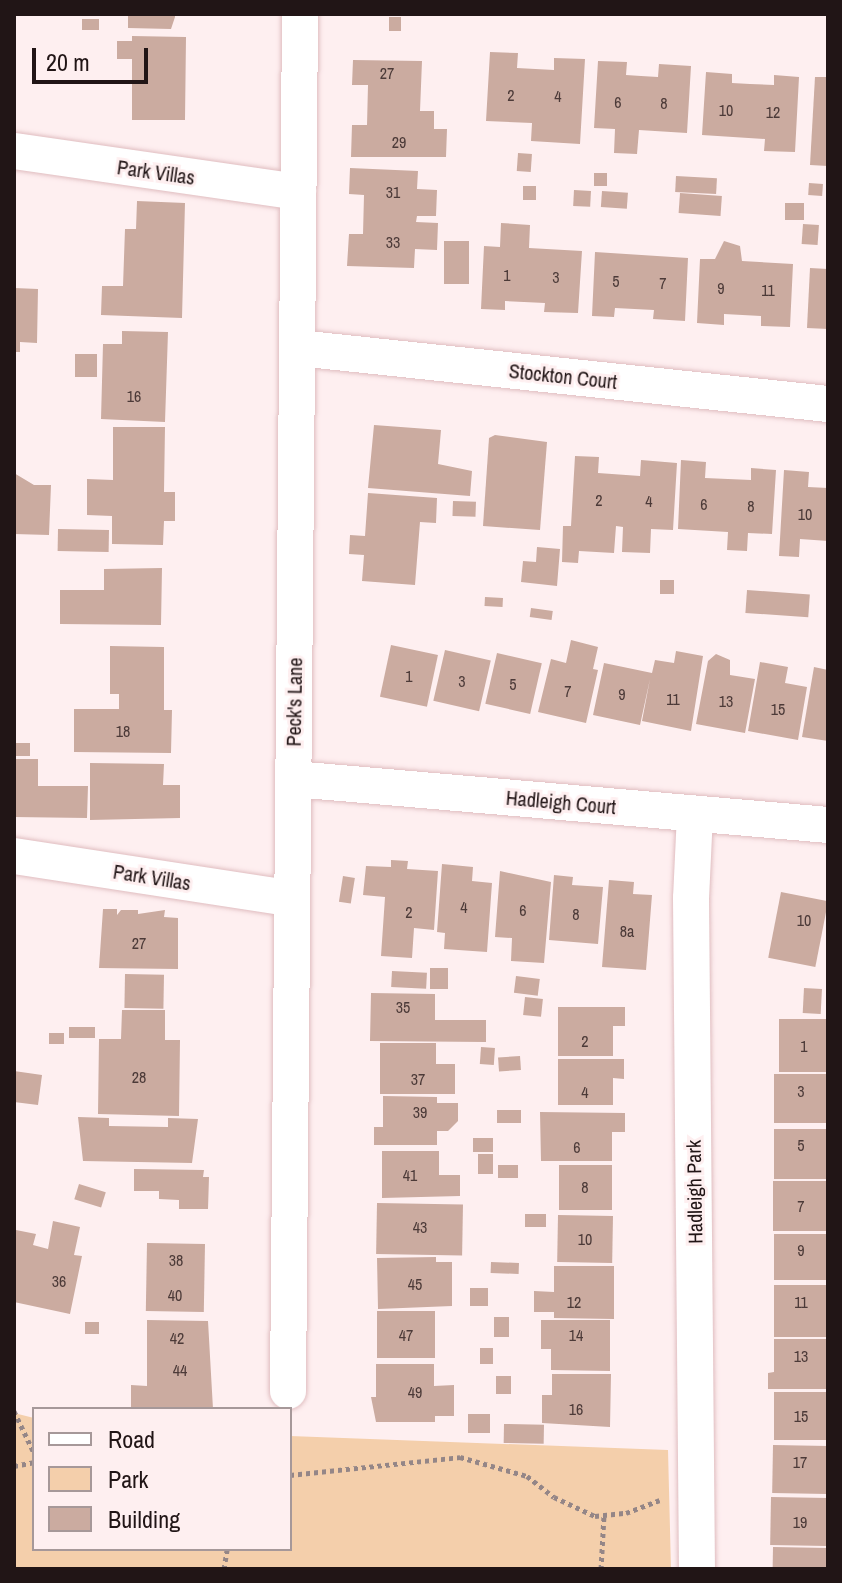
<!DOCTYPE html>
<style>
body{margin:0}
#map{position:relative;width:842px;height:1583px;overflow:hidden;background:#feeff0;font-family:"Archivo Narrow",sans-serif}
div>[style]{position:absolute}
.green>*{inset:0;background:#f4cfab}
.building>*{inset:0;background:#cbaba0;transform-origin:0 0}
.path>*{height:5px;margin-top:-2.5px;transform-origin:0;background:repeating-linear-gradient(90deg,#948687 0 4px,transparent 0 8px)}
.roads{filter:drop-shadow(0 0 2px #e0bdc0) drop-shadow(0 0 2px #e0bdc0)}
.minor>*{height:36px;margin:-18px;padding:0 18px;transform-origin:18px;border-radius:18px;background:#fff}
span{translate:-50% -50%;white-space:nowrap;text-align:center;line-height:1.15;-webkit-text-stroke:6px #feeff0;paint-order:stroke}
.number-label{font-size:16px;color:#4c3a38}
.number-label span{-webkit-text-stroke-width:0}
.street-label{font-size:20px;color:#211516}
.frame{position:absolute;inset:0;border:16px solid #211516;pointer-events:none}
.legend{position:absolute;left:32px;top:1407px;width:260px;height:144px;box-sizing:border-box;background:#feeff0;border:2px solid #a69899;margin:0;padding:10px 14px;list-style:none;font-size:24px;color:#211516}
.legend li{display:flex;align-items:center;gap:16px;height:40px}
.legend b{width:40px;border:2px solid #a69899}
.scale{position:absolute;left:32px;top:48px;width:116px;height:36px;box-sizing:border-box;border:4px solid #211516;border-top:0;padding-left:10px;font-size:24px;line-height:28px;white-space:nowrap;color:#211516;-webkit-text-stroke:6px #feeff0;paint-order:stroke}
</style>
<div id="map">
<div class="green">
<i style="clip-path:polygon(14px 1413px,34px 1418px,34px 1549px,290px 1549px,290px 1436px,668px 1450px,671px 1569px,14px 1569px)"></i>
</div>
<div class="building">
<i style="clip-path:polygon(128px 14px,175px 14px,175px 17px,171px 29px,128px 28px)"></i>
<i style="left:389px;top:17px;width:12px;height:14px"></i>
<i style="left:82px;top:19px;width:17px;height:11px"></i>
<i style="clip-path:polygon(132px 36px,186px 37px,185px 120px,132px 120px,132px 59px,117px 59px,117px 41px,132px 41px)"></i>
<i style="clip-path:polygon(490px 52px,518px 53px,517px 68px,554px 70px,554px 58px,585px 59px,580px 144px,531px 141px,532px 123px,486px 121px)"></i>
<i style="clip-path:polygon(353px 60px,422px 61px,420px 111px,434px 111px,434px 129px,447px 129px,446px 157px,351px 157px,352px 125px,367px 125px,368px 85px,352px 85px)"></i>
<i style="clip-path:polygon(598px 61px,627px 62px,626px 75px,641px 76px,658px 77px,659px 64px,691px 66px,687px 133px,639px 130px,637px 154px,614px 153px,615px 129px,594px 128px)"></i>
<i style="clip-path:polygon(706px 72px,732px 74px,732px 83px,750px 84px,774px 85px,774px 75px,799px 77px,795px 152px,764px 151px,765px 139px,702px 135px)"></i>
<i style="clip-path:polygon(815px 77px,828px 77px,828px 166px,810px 165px)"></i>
<i style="left:518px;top:153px;width:14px;height:18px;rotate:4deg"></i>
<i style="clip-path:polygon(350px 168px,418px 171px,417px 189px,437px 190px,436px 216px,417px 216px,416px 222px,438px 223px,437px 250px,415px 249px,414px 268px,347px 266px,349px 234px,363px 234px,364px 195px,349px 194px)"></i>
<i style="left:594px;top:173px;width:13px;height:13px"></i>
<i style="left:676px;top:176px;width:41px;height:16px;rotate:3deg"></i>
<i style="left:809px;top:183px;width:14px;height:12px;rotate:4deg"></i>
<i style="left:523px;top:186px;width:13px;height:14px"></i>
<i style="left:574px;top:190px;width:17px;height:16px;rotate:3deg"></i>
<i style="left:602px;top:191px;width:26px;height:16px;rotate:4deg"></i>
<i style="left:680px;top:193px;width:42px;height:20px;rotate:4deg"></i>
<i style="clip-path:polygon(137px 201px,185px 203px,182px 318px,101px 315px,102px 286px,123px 286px,125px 229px,136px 229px)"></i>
<i style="left:785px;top:203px;width:19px;height:17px"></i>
<i style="clip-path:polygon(501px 223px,530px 225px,529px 248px,582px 251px,578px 313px,544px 312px,545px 303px,505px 301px,505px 310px,481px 309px,484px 246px,500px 247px)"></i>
<i style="left:803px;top:224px;width:16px;height:20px;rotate:4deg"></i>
<i style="left:444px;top:241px;width:25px;height:43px"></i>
<i style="clip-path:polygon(724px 241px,740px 246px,742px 261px,793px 264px,790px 327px,761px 326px,761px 316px,724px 314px,724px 325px,697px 323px,700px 259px,715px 259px)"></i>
<i style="clip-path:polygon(595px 252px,688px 258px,685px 321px,653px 319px,654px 310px,615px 308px,614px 317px,592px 316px)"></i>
<i style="clip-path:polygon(810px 268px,828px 269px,828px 329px,807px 328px)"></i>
<i style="clip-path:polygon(14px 288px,38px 289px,37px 343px,20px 342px,20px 352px,14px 352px)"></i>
<i style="clip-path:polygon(122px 331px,168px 332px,165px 422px,101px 419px,103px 344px,122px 344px)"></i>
<i style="left:75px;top:354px;width:22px;height:23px"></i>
<i style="clip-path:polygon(374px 425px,441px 430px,438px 464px,472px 471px,470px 496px,368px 488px)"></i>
<i style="clip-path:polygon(113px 427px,165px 427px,164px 492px,175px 492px,175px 521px,164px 521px,163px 545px,112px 544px,112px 516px,87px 515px,87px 479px,113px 480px)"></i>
<i style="clip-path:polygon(495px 435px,547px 442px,540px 530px,483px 526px,489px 438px)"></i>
<i style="clip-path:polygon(575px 456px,599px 457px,598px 473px,640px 476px,641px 460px,677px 463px,673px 530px,651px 529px,650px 553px,622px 552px,623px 527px,616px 526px,614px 553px,579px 551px,578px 563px,562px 562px,563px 526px,571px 526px)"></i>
<i style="clip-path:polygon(681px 460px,706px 462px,705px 478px,751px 480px,751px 468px,776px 470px,772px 534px,748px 533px,747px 551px,727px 550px,728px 532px,678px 529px)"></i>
<i style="clip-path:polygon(784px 470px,809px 472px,808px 487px,828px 488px,828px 541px,800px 539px,799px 557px,779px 556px)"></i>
<i style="clip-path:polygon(14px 473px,34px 485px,51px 485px,49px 535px,14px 534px)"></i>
<i style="clip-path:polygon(368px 493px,437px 498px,436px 523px,420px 522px,415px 585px,362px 581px,364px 555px,349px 554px,350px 535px,365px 536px)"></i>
<i style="left:453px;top:501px;width:23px;height:15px;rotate:2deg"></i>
<i style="left:58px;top:529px;width:51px;height:22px;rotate:1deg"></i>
<i style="clip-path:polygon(537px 547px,560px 549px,557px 586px,521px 582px,523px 561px,536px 562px)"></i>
<i style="clip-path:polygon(162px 568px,161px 625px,60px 624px,60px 590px,104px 590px,104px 569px)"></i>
<i style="left:660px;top:580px;width:14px;height:14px"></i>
<i style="left:747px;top:590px;width:63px;height:23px;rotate:4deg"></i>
<i style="left:485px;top:597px;width:18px;height:9px;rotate:3deg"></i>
<i style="left:531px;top:608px;width:22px;height:9px;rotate:8deg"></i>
<i style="clip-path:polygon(571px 640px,598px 647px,593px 669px,598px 670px,586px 723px,538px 712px,551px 659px,566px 663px)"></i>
<i style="left:391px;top:645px;width:48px;height:53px;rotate:12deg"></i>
<i style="clip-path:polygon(110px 646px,164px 647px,164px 710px,172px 710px,171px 753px,74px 752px,74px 709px,119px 709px,119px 694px,110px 694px)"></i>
<i style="left:445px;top:650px;width:47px;height:52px;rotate:13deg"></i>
<i style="clip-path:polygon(676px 651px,703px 656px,691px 731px,642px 721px,650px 679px,640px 725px,593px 715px,604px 663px,652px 673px,655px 660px,674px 663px)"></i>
<i style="left:497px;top:653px;width:46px;height:52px;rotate:13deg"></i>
<i style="clip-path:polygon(716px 654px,730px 660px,730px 675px,755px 679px,745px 733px,696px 724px,708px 661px)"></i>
<i style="clip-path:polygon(760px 662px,788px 667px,785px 683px,807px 687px,798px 740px,748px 731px)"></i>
<i style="clip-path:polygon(814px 667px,828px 670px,828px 741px,802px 737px)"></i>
<i style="left:14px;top:743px;width:16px;height:13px"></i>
<i style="clip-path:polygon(14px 759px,38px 759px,38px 786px,88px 786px,87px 818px,14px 817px)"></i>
<i style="clip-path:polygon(90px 763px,164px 764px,163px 785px,180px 785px,180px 818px,90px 820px)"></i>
<i style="clip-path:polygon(391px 860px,408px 861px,407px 869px,438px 871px,434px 930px,414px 928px,412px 958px,381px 956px,385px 897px,363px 895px,366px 866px,391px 867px)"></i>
<i style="clip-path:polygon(442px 864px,473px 867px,472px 881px,492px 883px,487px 952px,444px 949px,445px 933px,437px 932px)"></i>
<i style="clip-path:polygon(500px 871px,551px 882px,544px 963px,511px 961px,512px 938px,495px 937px)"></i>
<i style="clip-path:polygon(554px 875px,573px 877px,572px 885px,603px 887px,598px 944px,549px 940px)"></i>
<i style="left:343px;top:876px;width:12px;height:26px;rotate:9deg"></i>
<i style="clip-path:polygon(609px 880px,634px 882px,633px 894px,652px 895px,646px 970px,602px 967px)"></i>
<i style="left:781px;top:892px;width:48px;height:67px;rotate:11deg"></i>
<i style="clip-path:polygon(103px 909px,117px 909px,117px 915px,121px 910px,138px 910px,138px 914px,165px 910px,164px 917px,178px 918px,178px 969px,99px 968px)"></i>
<i style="left:430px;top:968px;width:18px;height:21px"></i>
<i style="left:392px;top:971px;width:35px;height:16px;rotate:3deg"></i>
<i style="left:125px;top:974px;width:39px;height:34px;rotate:1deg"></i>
<i style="left:516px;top:976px;width:24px;height:17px;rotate:7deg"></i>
<i style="left:804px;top:988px;width:18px;height:25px;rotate:3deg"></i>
<i style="clip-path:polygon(371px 993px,435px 994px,435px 1020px,486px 1020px,486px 1042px,370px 1041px)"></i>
<i style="left:525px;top:997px;width:18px;height:18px;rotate:6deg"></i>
<i style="clip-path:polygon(558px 1007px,625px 1007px,625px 1026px,613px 1026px,613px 1056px,558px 1056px)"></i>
<i style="clip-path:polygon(122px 1010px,165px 1010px,165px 1040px,180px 1040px,179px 1116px,98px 1114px,99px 1039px,121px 1039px)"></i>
<i style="left:779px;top:1019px;width:49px;height:53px"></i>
<i style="left:69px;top:1027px;width:26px;height:11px"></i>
<i style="left:49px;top:1033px;width:15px;height:11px"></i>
<i style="clip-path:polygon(380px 1043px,436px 1043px,436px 1064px,455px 1064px,455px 1094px,380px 1094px)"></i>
<i style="left:481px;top:1047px;width:14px;height:17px;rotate:4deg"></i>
<i style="left:520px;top:1056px;width:14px;height:22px;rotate:86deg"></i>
<i style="clip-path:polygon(558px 1059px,624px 1059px,624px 1079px,613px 1078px,613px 1105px,558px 1105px)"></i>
<i style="clip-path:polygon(14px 1071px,42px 1075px,38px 1105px,14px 1102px)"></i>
<i style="left:774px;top:1074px;width:54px;height:49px"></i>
<i style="clip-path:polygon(383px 1096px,437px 1097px,437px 1103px,458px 1103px,458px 1121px,448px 1131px,437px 1131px,437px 1145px,374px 1145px,374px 1127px,383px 1127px)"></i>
<i style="left:521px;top:1110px;width:13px;height:24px;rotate:90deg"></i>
<i style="clip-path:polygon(540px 1112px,625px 1113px,625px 1132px,612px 1132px,612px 1161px,541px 1161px)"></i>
<i style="clip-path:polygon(78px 1117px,109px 1118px,109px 1126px,168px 1127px,168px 1118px,198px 1119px,192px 1163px,83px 1161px)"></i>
<i style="left:774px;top:1129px;width:54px;height:50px"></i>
<i style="left:473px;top:1138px;width:20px;height:14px"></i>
<i style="clip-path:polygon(382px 1151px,439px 1151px,439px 1175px,460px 1175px,460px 1196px,382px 1198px)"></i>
<i style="left:478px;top:1154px;width:15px;height:20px"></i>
<i style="left:498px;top:1165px;width:20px;height:13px"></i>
<i style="left:559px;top:1165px;width:53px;height:45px"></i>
<i style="clip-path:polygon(134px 1169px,204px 1170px,203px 1177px,209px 1177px,208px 1209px,179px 1209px,179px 1200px,159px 1199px,159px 1191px,134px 1191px)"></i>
<i style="left:828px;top:1181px;width:50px;height:55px;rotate:90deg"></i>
<i style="left:79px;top:1184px;width:28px;height:16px;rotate:17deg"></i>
<i style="left:377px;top:1203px;width:86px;height:51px;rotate:1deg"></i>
<i style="left:525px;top:1214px;width:21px;height:13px"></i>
<i style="left:558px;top:1215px;width:55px;height:47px;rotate:1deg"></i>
<i style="clip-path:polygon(53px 1221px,80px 1227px,74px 1255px,82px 1256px,70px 1314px,14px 1302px,16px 1230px,36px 1234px,33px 1245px,48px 1249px)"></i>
<i style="left:774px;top:1234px;width:54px;height:46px"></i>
<i style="left:147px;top:1243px;width:58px;height:68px;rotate:1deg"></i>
<i style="clip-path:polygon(436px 1257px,436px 1262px,452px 1262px,452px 1306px,378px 1309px,377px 1258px)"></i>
<i style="left:491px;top:1262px;width:28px;height:11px;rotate:2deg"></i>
<i style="clip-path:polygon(554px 1266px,614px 1266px,614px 1319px,554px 1318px,554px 1312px,534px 1312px,534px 1291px,554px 1292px)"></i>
<i style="left:774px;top:1285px;width:54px;height:52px"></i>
<i style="left:488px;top:1288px;width:18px;height:18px;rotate:90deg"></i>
<i style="left:435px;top:1311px;width:47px;height:58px;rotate:90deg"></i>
<i style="left:494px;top:1317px;width:15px;height:20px"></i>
<i style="clip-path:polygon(147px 1320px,208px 1321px,213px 1409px,131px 1409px,131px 1385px,147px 1386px)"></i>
<i style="clip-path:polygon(541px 1320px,610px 1320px,610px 1371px,551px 1370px,551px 1349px,541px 1349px)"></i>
<i style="left:85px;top:1322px;width:14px;height:12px"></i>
<i style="clip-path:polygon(774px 1339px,828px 1339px,828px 1389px,768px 1389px,768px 1373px,774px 1372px)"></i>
<i style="left:480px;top:1348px;width:13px;height:16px"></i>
<i style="clip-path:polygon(376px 1364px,434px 1364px,434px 1386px,454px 1385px,454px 1416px,435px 1416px,435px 1422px,376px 1422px,371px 1397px,376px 1397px)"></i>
<i style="clip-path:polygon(552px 1374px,611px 1374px,610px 1427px,542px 1423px,542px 1395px,552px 1395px)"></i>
<i style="left:496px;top:1376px;width:15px;height:18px"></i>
<i style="left:774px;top:1392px;width:54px;height:48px"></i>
<i style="left:468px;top:1414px;width:22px;height:19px"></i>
<i style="left:504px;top:1424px;width:40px;height:19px;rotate:1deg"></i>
<i style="left:773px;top:1445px;width:55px;height:48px;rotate:1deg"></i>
<i style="left:771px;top:1497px;width:57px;height:48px;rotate:1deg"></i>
<i style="left:773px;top:1547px;width:55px;height:22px;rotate:1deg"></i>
</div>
<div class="path">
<i style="left:14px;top:1411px;width:47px;rotate:64.5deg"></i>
<i style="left:14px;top:1466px;width:20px;rotate:-11deg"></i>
<i style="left:290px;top:1475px;width:171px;rotate:-6deg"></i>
<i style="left:460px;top:1457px;width:70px;rotate:15.8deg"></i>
<i style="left:527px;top:1476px;width:34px;rotate:38deg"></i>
<i style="left:554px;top:1497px;width:45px;rotate:24.9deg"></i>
<i style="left:595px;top:1516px;width:31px;rotate:-6deg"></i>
<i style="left:626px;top:1513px;width:36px;rotate:-21deg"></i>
<i style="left:224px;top:1569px;width:20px;rotate:-81deg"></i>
<i style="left:601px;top:1569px;width:54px;rotate:-86.8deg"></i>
</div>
<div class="roads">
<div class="minor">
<i style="left:14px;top:151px;width:287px;rotate:8.2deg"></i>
<i style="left:298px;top:348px;width:533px;rotate:6.03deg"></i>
<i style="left:294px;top:779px;width:536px;rotate:4.92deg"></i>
<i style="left:695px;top:814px;width:84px;rotate:92.7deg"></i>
<i style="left:691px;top:898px;width:671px;rotate:89.49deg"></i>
<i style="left:14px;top:856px;width:279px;rotate:8.7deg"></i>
<i style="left:288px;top:1391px;width:1377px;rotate:-89.5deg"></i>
</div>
</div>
<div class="number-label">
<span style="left:387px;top:73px">27</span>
<span style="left:511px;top:95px">2</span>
<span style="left:558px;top:96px">4</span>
<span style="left:618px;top:102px">6</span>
<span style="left:664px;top:103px">8</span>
<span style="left:726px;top:110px">10</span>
<span style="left:773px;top:112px">12</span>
<span style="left:399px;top:142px">29</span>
<span style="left:393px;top:192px">31</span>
<span style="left:393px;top:242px">33</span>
<span style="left:507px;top:275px">1</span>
<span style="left:556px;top:277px">3</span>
<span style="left:616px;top:281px">5</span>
<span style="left:663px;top:283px">7</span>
<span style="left:721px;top:288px">9</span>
<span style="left:768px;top:290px">11</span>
<span style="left:134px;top:396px">16</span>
<span style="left:599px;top:500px">2</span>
<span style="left:649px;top:501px">4</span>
<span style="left:704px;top:504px">6</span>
<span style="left:751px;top:506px">8</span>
<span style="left:805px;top:514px">10</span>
<span style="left:409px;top:676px">1</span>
<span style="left:462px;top:681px">3</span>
<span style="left:513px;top:684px">5</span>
<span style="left:568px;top:691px">7</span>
<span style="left:622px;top:694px">9</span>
<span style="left:673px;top:699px">11</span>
<span style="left:726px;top:701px">13</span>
<span style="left:778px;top:709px">15</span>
<span style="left:123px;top:731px">18</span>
<span style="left:464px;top:907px">4</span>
<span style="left:523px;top:910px">6</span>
<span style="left:409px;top:912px">2</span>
<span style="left:576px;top:914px">8</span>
<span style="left:804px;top:920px">10</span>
<span style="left:627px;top:931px">8a</span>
<span style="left:139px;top:943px">27</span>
<span style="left:403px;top:1007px">35</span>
<span style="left:585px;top:1041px">2</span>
<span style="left:804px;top:1046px">1</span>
<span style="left:139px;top:1077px">28</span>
<span style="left:418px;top:1079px">37</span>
<span style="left:801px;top:1091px">3</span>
<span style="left:585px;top:1092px">4</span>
<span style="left:420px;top:1112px">39</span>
<span style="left:801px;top:1145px">5</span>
<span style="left:577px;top:1147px">6</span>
<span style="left:410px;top:1175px">41</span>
<span style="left:585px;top:1187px">8</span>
<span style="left:801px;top:1206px">7</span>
<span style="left:420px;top:1227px">43</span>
<span style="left:585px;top:1239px">10</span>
<span style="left:801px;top:1250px">9</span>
<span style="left:176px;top:1260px">38</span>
<span style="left:59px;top:1281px">36</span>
<span style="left:415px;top:1284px">45</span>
<span style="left:175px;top:1295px">40</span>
<span style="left:574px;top:1302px">12</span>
<span style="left:801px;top:1302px">11</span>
<span style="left:406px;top:1335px">47</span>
<span style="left:576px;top:1335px">14</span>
<span style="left:177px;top:1338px">42</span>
<span style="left:801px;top:1356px">13</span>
<span style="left:180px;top:1370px">44</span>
<span style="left:415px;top:1392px">49</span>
<span style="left:576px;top:1409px">16</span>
<span style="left:801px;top:1416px">15</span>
<span style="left:800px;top:1462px">17</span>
<span style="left:800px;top:1522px">19</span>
</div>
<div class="street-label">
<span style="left:156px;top:172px;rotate:8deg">Park Villas</span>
<span style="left:563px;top:376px;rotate:6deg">Stockton Court</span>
<span style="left:294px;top:702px;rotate:-89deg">Peck's Lane</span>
<span style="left:561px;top:802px;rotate:5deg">Hadleigh Court</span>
<span style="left:152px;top:877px;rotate:9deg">Park Villas</span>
<span style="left:694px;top:1192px;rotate:-91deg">Hadleigh Park</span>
</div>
<div class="frame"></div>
<ul class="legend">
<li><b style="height:10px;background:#fff"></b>Road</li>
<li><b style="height:22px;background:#f4cfab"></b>Park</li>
<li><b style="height:22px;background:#cbaba0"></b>Building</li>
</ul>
<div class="scale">20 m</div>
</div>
